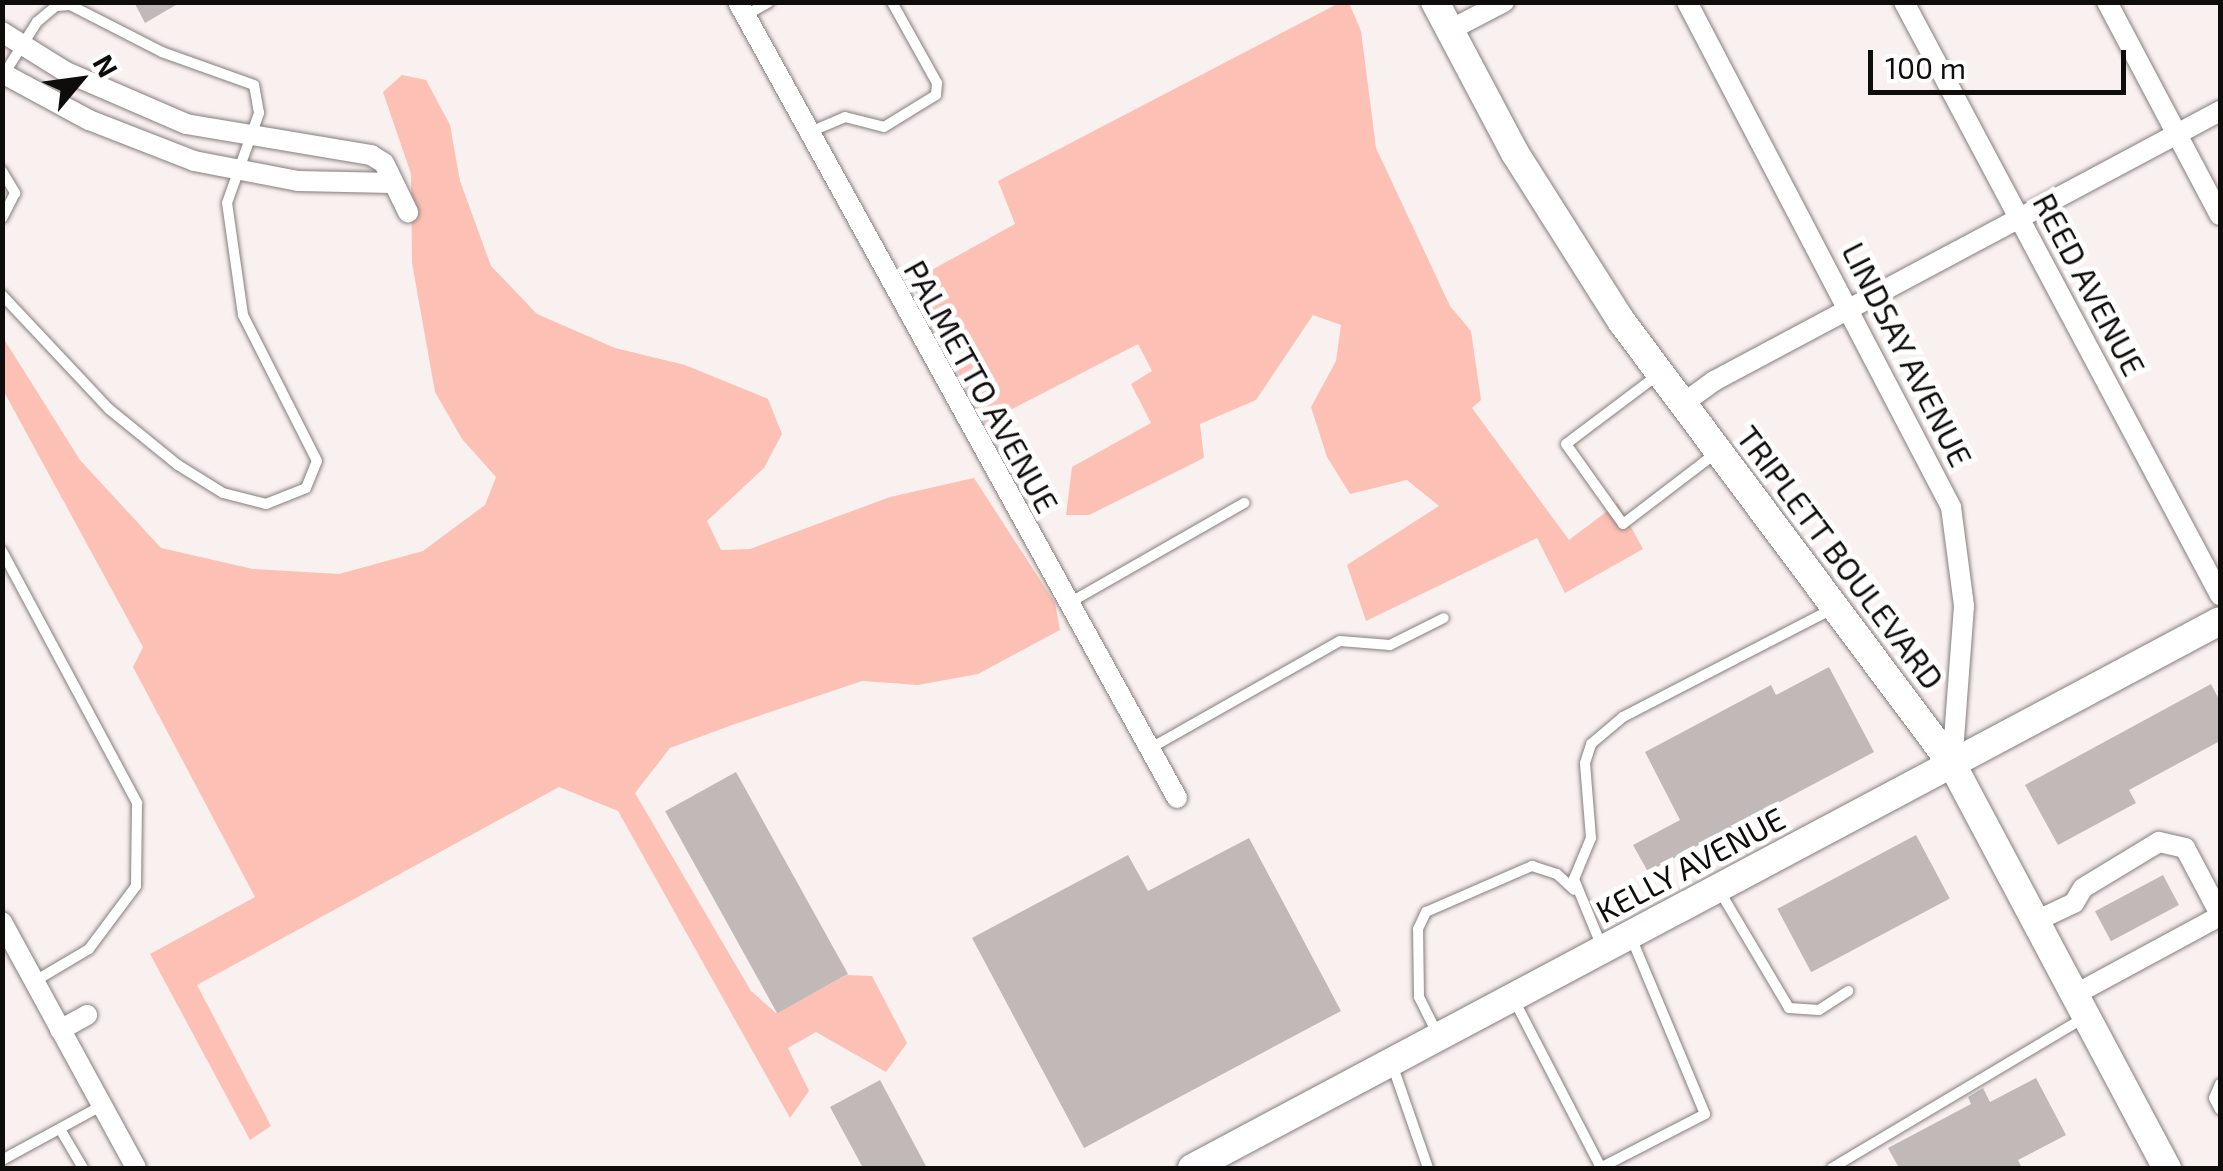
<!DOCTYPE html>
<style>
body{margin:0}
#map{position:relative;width:2223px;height:1171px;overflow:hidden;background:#f9f1f0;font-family:"Exo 2",sans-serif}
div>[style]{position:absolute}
.green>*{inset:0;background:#fcc0b4}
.building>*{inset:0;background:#c0b9b7;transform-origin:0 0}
.roads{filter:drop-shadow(0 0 2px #857e7d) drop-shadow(0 0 2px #857e7d)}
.lane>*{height:10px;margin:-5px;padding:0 5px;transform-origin:5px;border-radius:5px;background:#fff}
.street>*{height:20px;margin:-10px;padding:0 10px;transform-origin:10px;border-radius:10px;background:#fff}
.secondary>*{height:28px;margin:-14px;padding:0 14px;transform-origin:14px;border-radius:14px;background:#fff}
span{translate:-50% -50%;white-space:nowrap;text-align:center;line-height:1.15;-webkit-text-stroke:10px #fff;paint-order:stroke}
.street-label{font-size:32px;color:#0f0d0c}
.frame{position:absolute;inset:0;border:5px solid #0f0d0c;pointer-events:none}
.north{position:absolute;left:30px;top:30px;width:100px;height:100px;-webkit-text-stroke:8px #fff;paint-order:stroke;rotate:61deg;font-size:28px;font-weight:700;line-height:40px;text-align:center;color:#0f0d0c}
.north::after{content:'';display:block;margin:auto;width:35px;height:45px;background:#0f0d0c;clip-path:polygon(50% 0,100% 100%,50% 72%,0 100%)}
.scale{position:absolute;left:1868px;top:50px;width:258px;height:45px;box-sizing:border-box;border:5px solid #0f0d0c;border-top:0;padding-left:12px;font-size:30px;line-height:35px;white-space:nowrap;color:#0f0d0c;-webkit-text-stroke:8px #fff;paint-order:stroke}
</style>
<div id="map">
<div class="green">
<i style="clip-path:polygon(1339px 3px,1349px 3px,1361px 31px,1376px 148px,1450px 306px,1471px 331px,1481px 400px,1472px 408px,1569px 540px,1618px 503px,1643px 549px,1565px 593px,1537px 538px,1366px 621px,1347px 565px,1439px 506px,1407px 480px,1350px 494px,1327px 457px,1311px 407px,1336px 361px,1341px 325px,1313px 315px,1256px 400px,1200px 424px,1204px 458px,1089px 515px,1066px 515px,1072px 467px,1151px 423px,1131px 384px,1152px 371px,1138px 344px,985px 423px,910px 282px,1015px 224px,998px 181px)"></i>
<i style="clip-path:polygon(402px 75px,426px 80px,450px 125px,460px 181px,491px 266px,537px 314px,615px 348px,685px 365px,768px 399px,782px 434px,764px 468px,707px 521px,721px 550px,750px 549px,890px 497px,974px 478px,1055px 603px,1060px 630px,978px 674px,918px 685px,862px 681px,732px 725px,670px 748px,635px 793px,751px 991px,776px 1013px,847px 975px,872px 976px,907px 1043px,886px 1072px,816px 1032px,788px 1048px,809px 1091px,790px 1118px,618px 811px,559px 787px,197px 985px,271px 1126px,250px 1140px,150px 954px,255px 897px,133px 667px,143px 647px,3px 390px,2px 336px,80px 460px,161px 548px,253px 569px,339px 574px,423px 551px,485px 505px,496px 477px,462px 439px,435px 392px,412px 263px,411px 174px,383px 92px)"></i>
</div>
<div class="building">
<i style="clip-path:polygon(134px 2px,181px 2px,145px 23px)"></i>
<i style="clip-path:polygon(1829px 667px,1874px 752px,1648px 872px,1633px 845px,1680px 820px,1645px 752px,1771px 685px,1776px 695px)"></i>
<i style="clip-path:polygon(2211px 684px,2220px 701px,2220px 741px,2129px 790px,2136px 803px,2058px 845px,2025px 785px)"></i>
<i style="left:736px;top:772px;width:231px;height:81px;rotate:61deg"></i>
<i style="left:1916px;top:835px;width:72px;height:157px;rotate:62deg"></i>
<i style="clip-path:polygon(1249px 838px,1341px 1011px,1084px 1148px,972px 938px,1128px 855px,1148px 891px)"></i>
<i style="left:2163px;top:875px;width:34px;height:77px;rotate:62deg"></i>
<i style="clip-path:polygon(2036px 1078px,2066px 1135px,2018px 1160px,2022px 1168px,1899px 1168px,1888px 1148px,1971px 1104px,1968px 1097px,1983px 1088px,1990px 1102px)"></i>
<i style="clip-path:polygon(880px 1080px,927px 1168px,863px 1168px,830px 1107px)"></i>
</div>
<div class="roads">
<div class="lane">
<i style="left:746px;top:15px;width:26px;rotate:-29deg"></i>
<i style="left:810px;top:132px;width:38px;rotate:-23deg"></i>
<i style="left:845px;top:117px;width:40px;rotate:14.4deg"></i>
<i style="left:884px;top:127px;width:61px;rotate:-31.6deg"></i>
<i style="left:936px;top:95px;width:12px;rotate:-85deg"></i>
<i style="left:937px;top:83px;width:93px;rotate:-119.1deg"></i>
<i style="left:2px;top:171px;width:26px;rotate:59deg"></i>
<i style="left:15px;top:193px;width:28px;rotate:117deg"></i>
<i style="left:2px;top:295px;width:156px;rotate:46.8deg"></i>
<i style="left:109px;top:409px;width:89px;rotate:39.1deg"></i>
<i style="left:178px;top:465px;width:53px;rotate:31.9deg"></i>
<i style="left:223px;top:493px;width:44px;rotate:14.3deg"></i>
<i style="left:266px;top:504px;width:43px;rotate:-21.8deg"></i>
<i style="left:306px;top:488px;width:29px;rotate:-68deg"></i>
<i style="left:317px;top:461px;width:164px;rotate:-116.9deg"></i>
<i style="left:243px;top:315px;width:113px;rotate:-98.1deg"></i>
<i style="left:227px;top:203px;width:96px;rotate:-70.4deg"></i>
<i style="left:259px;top:113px;width:28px;rotate:-100deg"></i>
<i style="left:254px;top:85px;width:98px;rotate:-160.3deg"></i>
<i style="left:162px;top:52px;width:103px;rotate:-152.9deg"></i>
<i style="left:70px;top:5px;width:14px;rotate:176deg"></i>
<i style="left:56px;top:6px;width:25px;rotate:140deg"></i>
<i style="left:37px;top:22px;width:62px;rotate:122.4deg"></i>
<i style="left:1659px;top:374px;width:116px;rotate:143deg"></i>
<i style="left:1566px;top:444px;width:98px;rotate:54.5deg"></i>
<i style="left:1623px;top:524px;width:117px;rotate:-37.4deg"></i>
<i style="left:2px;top:551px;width:286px;rotate:61.8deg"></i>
<i style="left:137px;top:803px;width:83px;rotate:90.7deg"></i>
<i style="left:136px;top:886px;width:79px;rotate:126.7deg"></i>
<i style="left:89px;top:949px;width:63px;rotate:149.3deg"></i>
<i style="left:1069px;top:603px;width:202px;rotate:-29.7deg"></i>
<i style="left:1149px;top:749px;width:219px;rotate:-29.5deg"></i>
<i style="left:1340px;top:641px;width:50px;rotate:4.6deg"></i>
<i style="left:1390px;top:645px;width:60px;rotate:-26.6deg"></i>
<i style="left:1719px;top:890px;width:137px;rotate:59.3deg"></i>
<i style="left:1789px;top:1008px;width:30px;rotate:4deg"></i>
<i style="left:1819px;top:1010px;width:35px;rotate:-33deg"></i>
<i style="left:1602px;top:947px;width:74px;rotate:-112.4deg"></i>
<i style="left:1574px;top:879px;width:44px;rotate:-67.5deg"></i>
<i style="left:1591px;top:838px;width:75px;rotate:-94.6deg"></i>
<i style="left:1585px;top:763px;width:20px;rotate:-72deg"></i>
<i style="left:1591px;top:744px;width:42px;rotate:-40.2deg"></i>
<i style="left:1623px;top:717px;width:237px;rotate:-27.3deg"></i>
<i style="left:1513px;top:998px;width:191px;rotate:62.6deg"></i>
<i style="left:1439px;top:1037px;width:45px;rotate:-116.6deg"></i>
<i style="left:1419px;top:997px;width:68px;rotate:-90.8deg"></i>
<i style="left:1418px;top:929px;width:19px;rotate:-65deg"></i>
<i style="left:1426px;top:912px;width:116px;rotate:-23.5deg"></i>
<i style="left:1532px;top:866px;width:26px;rotate:18deg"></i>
<i style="left:1557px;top:874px;width:23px;rotate:43deg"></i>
<i style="left:1392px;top:1064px;width:110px;rotate:70.9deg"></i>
<i style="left:2220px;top:1084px;width:15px;rotate:113deg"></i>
<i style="left:2214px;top:1098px;width:13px;rotate:63deg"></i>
<i style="left:60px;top:1129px;width:45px;rotate:59.5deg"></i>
<i style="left:2px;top:1160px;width:113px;rotate:-28.6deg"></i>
<i style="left:1602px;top:1167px;width:116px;rotate:-27.2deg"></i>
<i style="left:1705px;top:1114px;width:192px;rotate:-112.7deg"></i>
<i style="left:1832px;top:1168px;width:295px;rotate:-30.8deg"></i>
</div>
<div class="street">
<i style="left:738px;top:2px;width:909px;rotate:61.12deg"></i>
<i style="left:1687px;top:2px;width:570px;rotate:62.4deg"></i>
<i style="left:1951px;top:507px;width:100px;rotate:82.5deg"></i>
<i style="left:1964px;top:606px;width:158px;rotate:94.3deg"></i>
<i style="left:1904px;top:2px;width:672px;rotate:61.95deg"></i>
<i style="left:2107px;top:2px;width:241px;rotate:62.1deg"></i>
<i style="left:1450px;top:30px;width:61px;rotate:-27.4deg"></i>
<i style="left:2px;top:32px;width:75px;rotate:32deg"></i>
<i style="left:66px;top:72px;width:131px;rotate:23.4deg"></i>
<i style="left:186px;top:124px;width:188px;rotate:9.5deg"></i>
<i style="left:371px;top:155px;width:15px;rotate:32deg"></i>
<i style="left:384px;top:163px;width:55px;rotate:63.9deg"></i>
<i style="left:2px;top:73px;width:99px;rotate:28.4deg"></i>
<i style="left:89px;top:120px;width:113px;rotate:21.3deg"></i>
<i style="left:194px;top:161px;width:106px;rotate:10.9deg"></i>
<i style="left:298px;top:181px;width:95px;rotate:1.2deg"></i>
<i style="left:1681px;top:405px;width:41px;rotate:-36deg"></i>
<i style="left:1714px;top:381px;width:574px;rotate:-28.08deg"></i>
<i style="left:2036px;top:921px;width:42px;rotate:-25.3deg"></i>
<i style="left:2074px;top:903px;width:17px;rotate:-59deg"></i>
<i style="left:2083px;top:888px;width:89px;rotate:-31.2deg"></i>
<i style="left:2159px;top:842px;width:27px;rotate:13deg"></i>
<i style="left:2185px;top:848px;width:75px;rotate:62.1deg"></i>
<i style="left:2px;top:922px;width:280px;rotate:61.4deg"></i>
<i style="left:2074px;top:995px;width:166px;rotate:-28.4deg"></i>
<i style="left:60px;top:1030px;width:31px;rotate:-29deg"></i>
</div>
<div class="secondary">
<i style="left:1435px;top:2px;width:171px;rotate:62.1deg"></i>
<i style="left:1515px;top:153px;width:200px;rotate:57.7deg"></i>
<i style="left:1622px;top:322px;width:552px;rotate:53.25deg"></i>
<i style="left:1952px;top:764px;width:458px;rotate:62deg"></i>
<i style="left:1192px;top:1168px;width:1164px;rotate:-28.02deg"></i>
</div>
</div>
<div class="street-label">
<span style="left:2090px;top:284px;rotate:62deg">REED AVENUE</span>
<span style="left:1908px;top:354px;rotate:63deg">LINDSAY AVENUE</span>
<span style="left:982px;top:386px;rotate:61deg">PALMETTO AVENUE</span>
<span style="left:1841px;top:557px;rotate:53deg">TRIPLETT BOULEVARD</span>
<span style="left:1690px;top:864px;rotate:-28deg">KELLY AVENUE</span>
</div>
<div class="frame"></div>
<div class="north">N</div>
<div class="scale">100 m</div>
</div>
